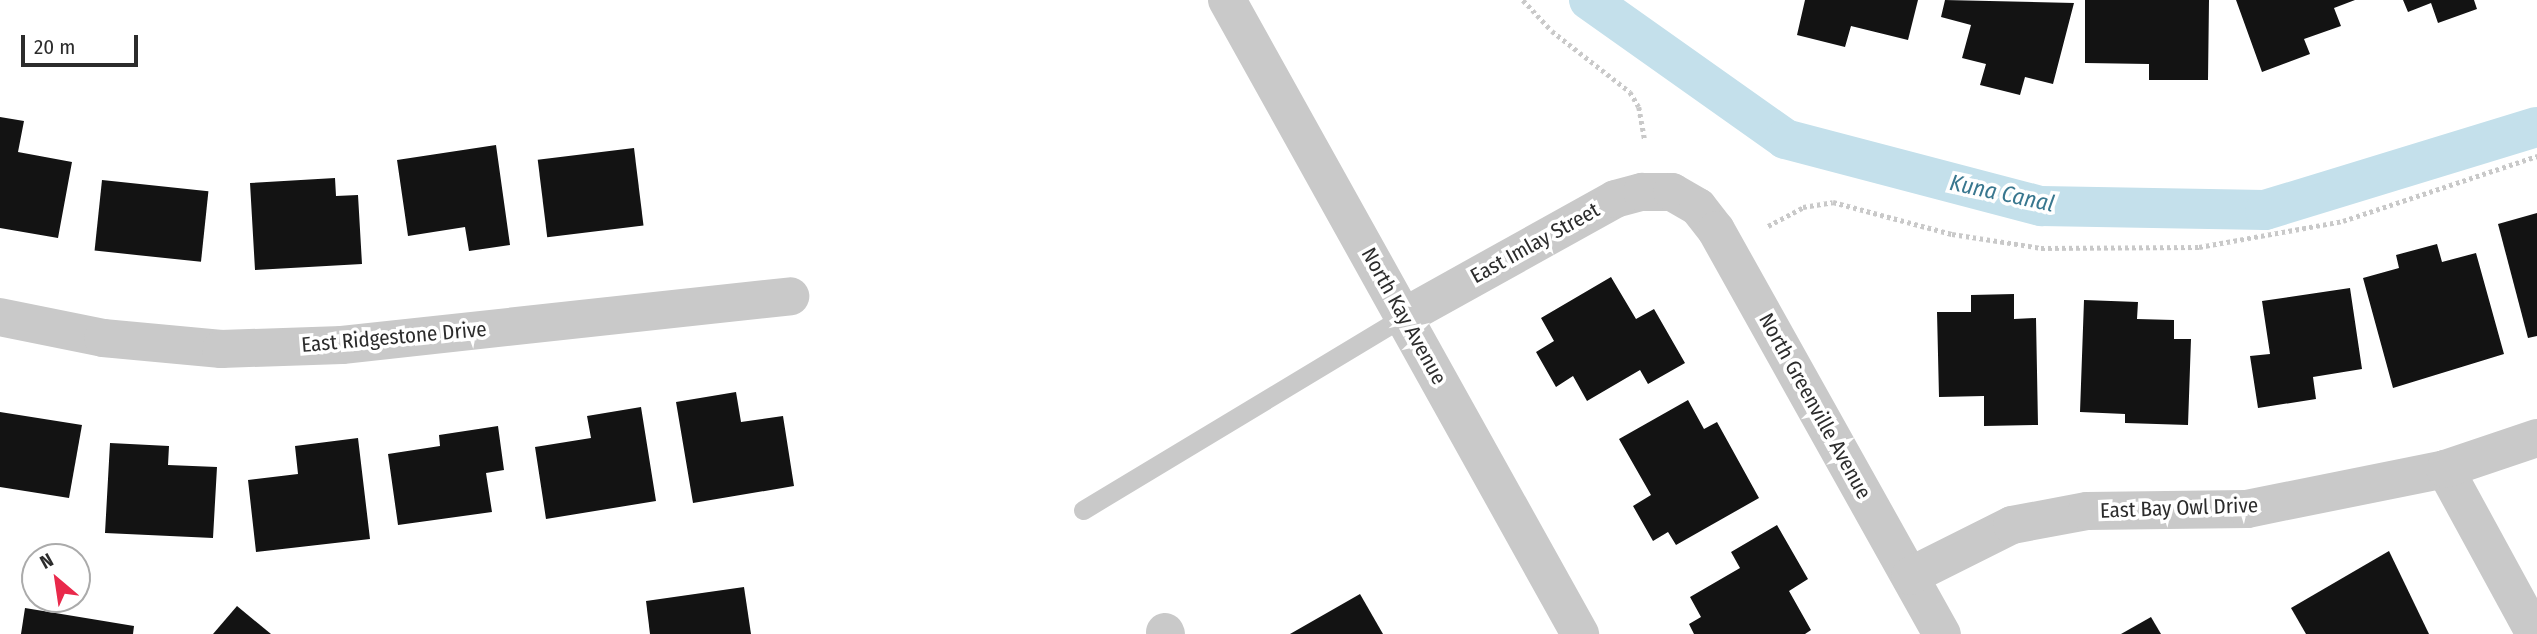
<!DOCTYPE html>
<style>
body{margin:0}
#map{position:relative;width:2537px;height:634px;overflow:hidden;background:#fff;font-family:"Fira Sans Condensed",sans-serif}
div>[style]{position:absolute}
.canal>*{height:40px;margin:-20px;padding:0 20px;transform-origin:20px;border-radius:20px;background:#c4e0eb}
.building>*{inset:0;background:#131313;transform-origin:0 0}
.path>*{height:4.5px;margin-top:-2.25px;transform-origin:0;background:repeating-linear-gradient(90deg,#c9c9c9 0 3.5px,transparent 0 7px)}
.service>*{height:19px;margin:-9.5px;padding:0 9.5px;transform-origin:9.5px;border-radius:9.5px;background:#c9c9c9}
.minor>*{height:38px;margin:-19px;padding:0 19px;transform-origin:19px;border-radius:19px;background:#c9c9c9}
span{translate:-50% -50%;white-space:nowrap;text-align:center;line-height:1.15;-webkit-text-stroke:7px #fff;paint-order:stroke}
.street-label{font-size:21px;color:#2c2c2c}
.water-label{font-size:23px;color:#39778f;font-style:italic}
.north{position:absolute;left:21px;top:543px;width:70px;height:70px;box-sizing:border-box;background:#fff;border:2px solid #ababab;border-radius:50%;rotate:331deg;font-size:19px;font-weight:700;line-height:28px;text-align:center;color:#2c2c2c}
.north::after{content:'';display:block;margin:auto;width:24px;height:32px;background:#e9294b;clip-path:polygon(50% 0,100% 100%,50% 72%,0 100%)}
.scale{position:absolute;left:21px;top:35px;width:117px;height:32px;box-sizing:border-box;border:4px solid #2c2c2c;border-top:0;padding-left:9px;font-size:21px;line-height:24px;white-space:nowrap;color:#2c2c2c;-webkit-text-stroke:5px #fff;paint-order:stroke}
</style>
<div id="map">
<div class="canal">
<i style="left:1589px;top:0;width:240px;rotate:35.3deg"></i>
<i style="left:1785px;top:139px;width:265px;rotate:14.7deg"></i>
<i style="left:2041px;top:206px;width:224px;rotate:1deg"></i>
<i style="left:2265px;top:210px;width:284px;rotate:-17deg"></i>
</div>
<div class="building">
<i style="clip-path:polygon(1805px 0,1918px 0,1908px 40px,1851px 26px,1845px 47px,1797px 35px)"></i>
<i style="clip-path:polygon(1945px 0,2074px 3px,2053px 84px,2025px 77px,2020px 95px,1980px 85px,1986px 64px,1962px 58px,1971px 25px,1941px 17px)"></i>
<i style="clip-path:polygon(2085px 0,2209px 0,2208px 80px,2149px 80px,2149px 64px,2085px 63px)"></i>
<i style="clip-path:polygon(2236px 0,2355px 0,2334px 8px,2341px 26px,2304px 39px,2310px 54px,2262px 72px)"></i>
<i style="clip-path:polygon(2403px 0,2474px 0,2477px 9px,2438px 23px,2431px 3px,2408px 12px)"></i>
<i style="clip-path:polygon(0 117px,24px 121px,18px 152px,72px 162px,58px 238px,0 228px)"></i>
<i style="clip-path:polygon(496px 145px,510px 245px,469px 251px,465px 227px,408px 236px,397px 160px)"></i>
<i style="left:634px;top:148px;width:78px;height:97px;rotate:83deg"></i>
<i style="clip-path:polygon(335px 178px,336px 196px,358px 195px,362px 264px,255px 270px,250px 183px)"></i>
<i style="left:102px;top:180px;width:107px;height:71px;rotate:6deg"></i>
<i style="clip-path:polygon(2537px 213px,2537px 336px,2528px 338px,2498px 224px)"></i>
<i style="clip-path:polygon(2437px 244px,2442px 262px,2476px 253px,2504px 354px,2393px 388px,2363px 278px,2399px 268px,2396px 255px)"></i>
<i style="clip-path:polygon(1611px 277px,1636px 319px,1654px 309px,1685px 363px,1648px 384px,1640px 370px,1587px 401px,1573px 376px,1556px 387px,1536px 352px,1554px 341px,1541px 318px)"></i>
<i style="clip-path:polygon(2350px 288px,2362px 369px,2313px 377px,2316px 399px,2258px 408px,2250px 356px,2270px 354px,2262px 301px)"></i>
<i style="clip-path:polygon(2014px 294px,2014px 319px,2036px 318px,2038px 425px,1984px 426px,1984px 396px,1939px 397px,1937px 312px,1971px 312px,1971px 295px)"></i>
<i style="clip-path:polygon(2084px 300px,2138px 302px,2137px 319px,2174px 320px,2174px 339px,2191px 339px,2188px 425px,2125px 423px,2125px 414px,2080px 412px)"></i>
<i style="clip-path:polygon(736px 392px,741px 422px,783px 416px,794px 486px,693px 503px,676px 402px)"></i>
<i style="clip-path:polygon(1688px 400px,1704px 429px,1717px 422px,1759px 498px,1676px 545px,1668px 532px,1653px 541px,1633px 506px,1651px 495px,1619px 439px)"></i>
<i style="clip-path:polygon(641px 407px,656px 501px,546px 519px,535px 447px,591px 438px,587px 416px)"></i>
<i style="clip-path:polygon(0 412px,82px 425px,69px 498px,0 487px)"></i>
<i style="clip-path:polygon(498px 426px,504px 470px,486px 473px,492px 512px,398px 525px,388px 454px,440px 446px,439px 435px)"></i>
<i style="clip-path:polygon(358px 438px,370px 539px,256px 552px,248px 480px,298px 474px,295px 446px)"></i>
<i style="clip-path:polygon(110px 443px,169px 446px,168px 465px,217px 467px,213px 538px,105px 533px)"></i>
<i style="clip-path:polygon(1777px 525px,1808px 579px,1789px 591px,1811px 630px,1805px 634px,1694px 634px,1689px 624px,1701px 617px,1690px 597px,1740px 568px,1731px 552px)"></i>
<i style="clip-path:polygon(2389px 551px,2429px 634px,2306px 634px,2291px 608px)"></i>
<i style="clip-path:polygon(744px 587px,751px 634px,650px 634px,646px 601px)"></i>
<i style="clip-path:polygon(1360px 594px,1383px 634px,1290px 634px)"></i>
<i style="clip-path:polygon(237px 606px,271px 634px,213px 634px)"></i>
<i style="clip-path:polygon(25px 608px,134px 626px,133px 634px,21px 634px)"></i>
<i style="clip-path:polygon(2151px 617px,2161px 634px,2121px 634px)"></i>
</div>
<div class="path">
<i style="left:1523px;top:0;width:42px;rotate:46.9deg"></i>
<i style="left:1552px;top:31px;width:99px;rotate:38deg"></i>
<i style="left:1630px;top:92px;width:17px;rotate:59deg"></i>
<i style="left:1639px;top:107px;width:34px;rotate:80deg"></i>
<i style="left:1768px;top:226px;width:40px;rotate:-28deg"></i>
<i style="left:1803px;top:207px;width:30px;rotate:-9deg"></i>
<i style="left:1833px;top:202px;width:123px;rotate:15.1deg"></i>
<i style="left:1952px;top:234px;width:90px;rotate:8.9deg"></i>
<i style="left:2041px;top:248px;width:158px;rotate:-0.4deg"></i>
<i style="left:2199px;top:247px;width:146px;rotate:-10.2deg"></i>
<i style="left:2343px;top:221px;width:205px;rotate:-18.5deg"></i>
</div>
<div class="service">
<i style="left:1083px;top:510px;width:376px;rotate:-31.1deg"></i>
</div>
<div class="minor">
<i style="left:1227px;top:0;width:726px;rotate:60.89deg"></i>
<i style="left:1405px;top:316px;width:240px;rotate:-29.1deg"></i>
<i style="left:1615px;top:199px;width:28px;rotate:-15deg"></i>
<i style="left:1642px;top:192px;width:30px"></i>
<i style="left:1672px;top:192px;width:30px;rotate:30deg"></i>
<i style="left:1698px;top:207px;width:29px;rotate:52deg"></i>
<i style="left:1716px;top:230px;width:463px;rotate:60.8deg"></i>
<i style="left:0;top:317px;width:105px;rotate:11.5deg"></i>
<i style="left:103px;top:338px;width:119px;rotate:5.3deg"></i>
<i style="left:221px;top:349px;width:121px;rotate:-1.9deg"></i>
<i style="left:342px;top:345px;width:451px;rotate:-6.2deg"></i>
<i style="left:2445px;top:469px;width:188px;rotate:61.4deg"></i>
<i style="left:1910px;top:576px;width:114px;rotate:-26.6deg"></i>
<i style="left:2012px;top:525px;width:76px;rotate:-10.6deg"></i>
<i style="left:2087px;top:511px;width:160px;rotate:-0.7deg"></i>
<i style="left:2247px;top:509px;width:202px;rotate:-11.4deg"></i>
<i style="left:2445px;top:469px;width:97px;rotate:-18.6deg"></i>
<i style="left:1165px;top:632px;width:2px;rotate:63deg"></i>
</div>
<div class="street-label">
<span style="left:1535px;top:243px;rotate:-29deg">East Imlay Street</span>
<span style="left:1404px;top:316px;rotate:61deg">North Kay Avenue</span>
<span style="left:394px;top:337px;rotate:-5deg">East Ridgestone Drive</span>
<span style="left:1815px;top:406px;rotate:61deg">North Greenville Avenue</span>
<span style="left:2179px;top:508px;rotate:-2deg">East Bay Owl Drive</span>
</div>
<div class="water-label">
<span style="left:2002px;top:193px;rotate:12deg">Kuna Canal</span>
</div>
<div class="north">N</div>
<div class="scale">20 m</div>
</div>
